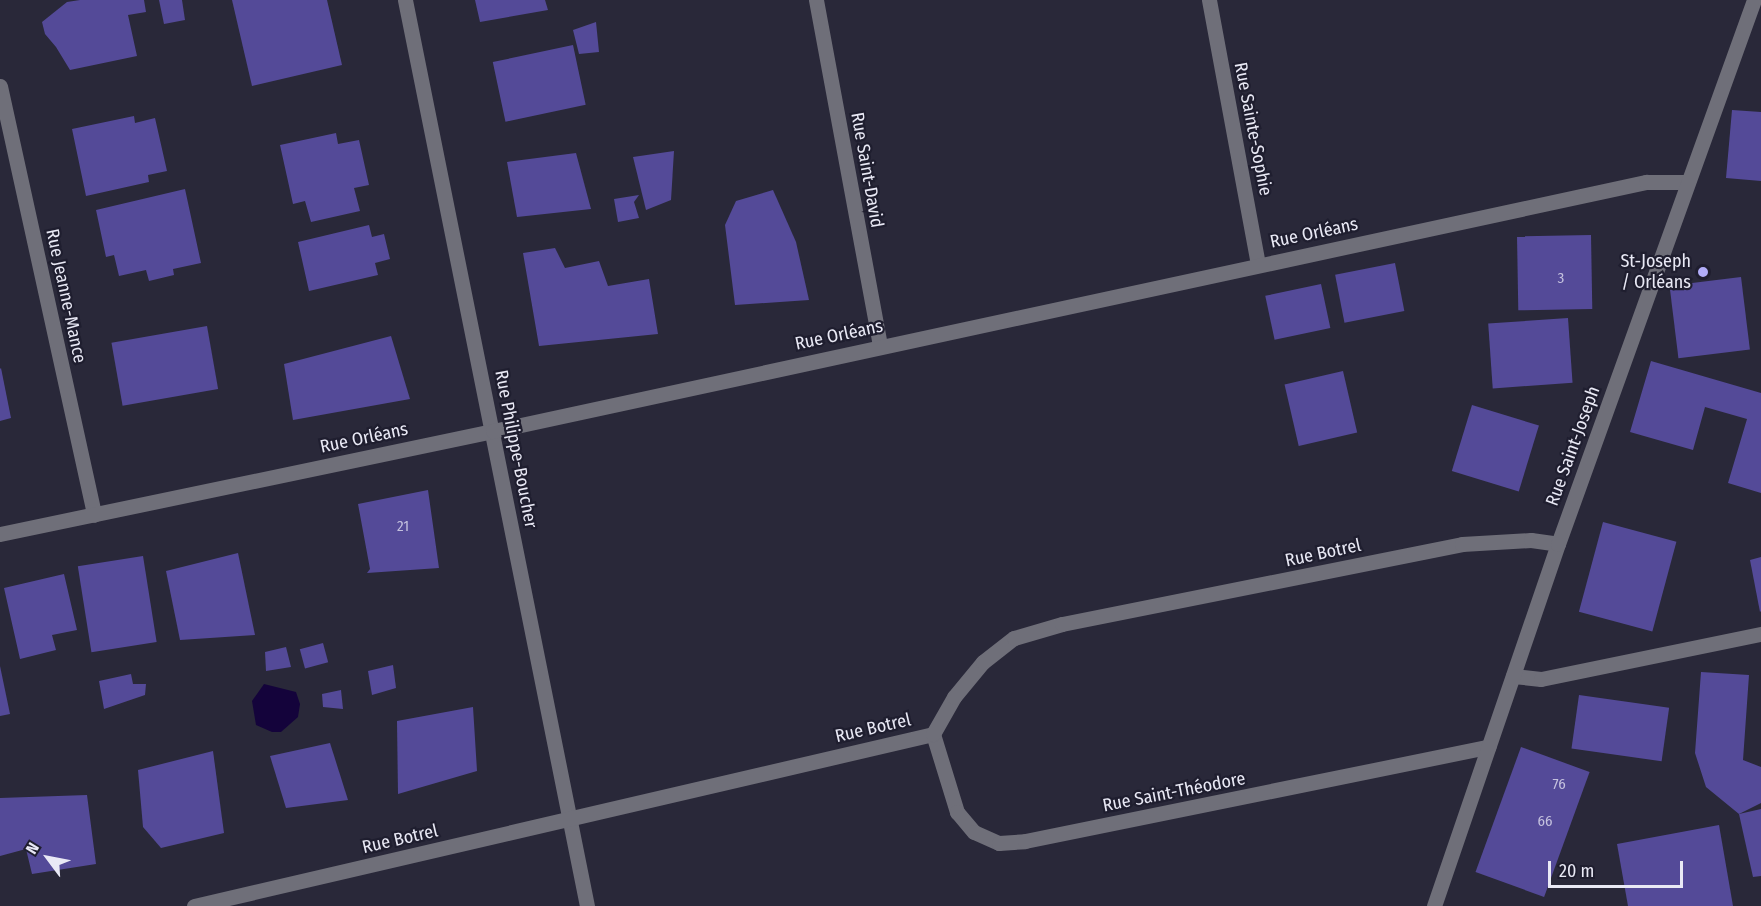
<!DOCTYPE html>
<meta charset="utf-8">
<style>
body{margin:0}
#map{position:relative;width:1761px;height:906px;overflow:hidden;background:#292839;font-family:"Fira Sans Condensed",sans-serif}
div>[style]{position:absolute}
.water>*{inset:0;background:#14033b}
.building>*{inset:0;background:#544a98;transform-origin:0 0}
.minor>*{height:15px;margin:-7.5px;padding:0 7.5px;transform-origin:7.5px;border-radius:7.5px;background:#6f6f79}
.dots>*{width:16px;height:16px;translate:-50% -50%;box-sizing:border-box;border:3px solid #1f1e2f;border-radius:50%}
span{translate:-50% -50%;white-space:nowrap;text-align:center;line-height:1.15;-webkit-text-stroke:4.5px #1f1e2f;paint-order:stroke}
.number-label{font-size:15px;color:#c4c1de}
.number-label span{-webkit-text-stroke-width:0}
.street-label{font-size:18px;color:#e9e9f5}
.poi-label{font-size:18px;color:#e9e9f5}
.right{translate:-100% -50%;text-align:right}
.north{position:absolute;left:18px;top:828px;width:60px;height:60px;-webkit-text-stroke:4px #1f1e2f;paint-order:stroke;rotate:302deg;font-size:16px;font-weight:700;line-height:24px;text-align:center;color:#e9e9f5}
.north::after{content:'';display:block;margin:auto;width:21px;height:27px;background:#e9e9f5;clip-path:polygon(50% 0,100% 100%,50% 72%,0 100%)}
.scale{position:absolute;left:1548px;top:861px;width:135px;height:27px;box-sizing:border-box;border:3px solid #e9e9f5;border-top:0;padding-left:8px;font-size:18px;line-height:21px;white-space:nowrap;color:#e9e9f5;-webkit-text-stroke:4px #1f1e2f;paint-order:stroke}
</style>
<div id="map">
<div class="water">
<i style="clip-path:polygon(264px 684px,296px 692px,300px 704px,298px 717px,281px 732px,272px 732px,256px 725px,252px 701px)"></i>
</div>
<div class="building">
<i style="clip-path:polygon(80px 0,144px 0,146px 12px,128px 15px,137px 56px,70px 70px,56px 47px,45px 34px,42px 22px,67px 2px)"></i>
<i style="clip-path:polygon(159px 0,182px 0,185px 20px,164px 24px)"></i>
<i style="clip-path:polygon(232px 0,327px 0,342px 65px,252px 86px)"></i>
<i style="clip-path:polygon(475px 0,545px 0,548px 10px,480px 22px)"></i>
<i style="clip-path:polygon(596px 22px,599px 52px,579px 54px,573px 30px)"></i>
<i style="left:573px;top:45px;width:61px;height:82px;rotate:78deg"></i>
<i style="clip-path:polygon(1732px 110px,1761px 112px,1761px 181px,1726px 178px)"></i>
<i style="clip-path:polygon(134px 116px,135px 123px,155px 118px,167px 171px,148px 175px,149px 182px,86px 196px,72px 129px)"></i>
<i style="clip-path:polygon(336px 133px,338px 144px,359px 140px,369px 185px,354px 188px,360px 211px,311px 222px,305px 201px,293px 204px,280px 145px)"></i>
<i style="clip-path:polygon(674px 151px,671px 200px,646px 210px,633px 157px)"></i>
<i style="clip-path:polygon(576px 153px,591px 209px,517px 217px,507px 162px)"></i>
<i style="clip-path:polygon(185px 189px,201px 263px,173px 269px,174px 275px,149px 281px,146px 270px,119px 276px,114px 255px,106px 257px,96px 210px)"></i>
<i style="clip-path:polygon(773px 190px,796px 242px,809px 300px,735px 305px,725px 225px,736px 201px)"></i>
<i style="clip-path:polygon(639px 195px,634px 202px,639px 218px,618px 222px,614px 199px)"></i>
<i style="clip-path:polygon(369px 225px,372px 237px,384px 234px,390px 259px,375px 263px,378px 275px,309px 291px,298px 242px)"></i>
<i style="left:1591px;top:235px;width:74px;height:74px;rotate:89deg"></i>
<i style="clip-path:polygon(555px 248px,565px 268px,599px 261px,608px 286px,649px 279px,658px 334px,539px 346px,523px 253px)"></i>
<i style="left:1395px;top:263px;width:49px;height:61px;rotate:79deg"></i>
<i style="left:1741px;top:277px;width:73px;height:72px;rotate:83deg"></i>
<i style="left:1321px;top:284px;width:45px;height:57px;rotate:78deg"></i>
<i style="left:1568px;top:318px;width:65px;height:80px;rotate:86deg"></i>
<i style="left:207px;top:326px;width:64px;height:97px;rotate:80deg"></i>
<i style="clip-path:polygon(391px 336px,410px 399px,293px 420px,284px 364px)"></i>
<i style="clip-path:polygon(1651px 361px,1761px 393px,1761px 493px,1728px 483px,1747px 419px,1705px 407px,1693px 450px,1630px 432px)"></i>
<i style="clip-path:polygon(1px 368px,11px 418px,0 421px,0 369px)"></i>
<i style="left:1343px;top:371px;width:63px;height:60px;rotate:77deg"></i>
<i style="left:1472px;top:405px;width:70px;height:69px;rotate:17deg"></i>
<i style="clip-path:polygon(428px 490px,439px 568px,367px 573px,370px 569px,358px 504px)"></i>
<i style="left:1603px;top:522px;width:76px;height:93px;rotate:15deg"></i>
<i style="clip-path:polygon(238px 553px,255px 635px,180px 640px,166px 571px)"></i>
<i style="left:143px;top:556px;width:87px;height:66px;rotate:81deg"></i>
<i style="clip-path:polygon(1761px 557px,1761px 611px,1760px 612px,1750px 560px)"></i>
<i style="clip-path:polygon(64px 574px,77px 630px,52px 635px,56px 650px,20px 659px,4px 588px)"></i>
<i style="left:323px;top:643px;width:20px;height:24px;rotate:75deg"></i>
<i style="clip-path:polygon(286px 647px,291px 667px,266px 671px,265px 652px)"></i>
<i style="clip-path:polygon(393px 665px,396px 688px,372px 695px,368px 671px)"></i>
<i style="clip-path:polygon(0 666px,10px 714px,0 716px)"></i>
<i style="clip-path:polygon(1701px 672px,1749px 675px,1743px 760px,1761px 767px,1761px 803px,1739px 814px,1706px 787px,1695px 753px)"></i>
<i style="clip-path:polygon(131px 674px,133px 684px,146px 684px,145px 695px,104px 709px,99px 681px)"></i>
<i style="clip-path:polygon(341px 690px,343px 709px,323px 707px,322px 694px)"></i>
<i style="left:1579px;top:695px;width:91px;height:54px;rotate:8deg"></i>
<i style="clip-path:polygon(473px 707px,477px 771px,398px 794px,397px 721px)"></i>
<i style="clip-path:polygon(330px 743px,348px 800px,286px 808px,270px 756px)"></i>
<i style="left:1521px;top:747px;width:73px;height:133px;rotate:20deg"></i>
<i style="clip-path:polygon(213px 751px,224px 833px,161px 848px,143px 827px,138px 770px)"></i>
<i style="clip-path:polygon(87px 795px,96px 864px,32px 874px,26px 849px,0 856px,0 798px)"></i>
<i style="clip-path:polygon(1761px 809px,1761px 876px,1753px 877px,1739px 814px)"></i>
<i style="clip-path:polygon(1719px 825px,1733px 906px,1628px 906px,1617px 844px)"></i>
</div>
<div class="minor">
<i style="left:405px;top:0;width:924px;rotate:78.64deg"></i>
<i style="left:816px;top:0;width:352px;rotate:79.5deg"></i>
<i style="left:1209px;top:0;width:269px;rotate:79.5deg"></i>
<i style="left:0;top:86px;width:439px;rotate:77.6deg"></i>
<i style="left:0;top:534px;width:504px;rotate:-11.8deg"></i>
<i style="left:493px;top:431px;width:1180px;rotate:-12.19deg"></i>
<i style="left:1646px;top:182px;width:41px"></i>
<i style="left:1513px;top:676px;width:28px;rotate:6deg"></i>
<i style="left:1541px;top:679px;width:225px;rotate:-11.6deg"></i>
<i style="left:933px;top:734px;width:82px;rotate:72.9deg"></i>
<i style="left:957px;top:812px;width:26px;rotate:50deg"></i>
<i style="left:974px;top:832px;width:27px;rotate:24deg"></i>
<i style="left:999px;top:843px;width:26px;rotate:-4deg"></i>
<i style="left:1025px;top:841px;width:473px;rotate:-11.5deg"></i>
<i style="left:194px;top:906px;width:759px;rotate:-13.1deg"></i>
<i style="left:933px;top:734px;width:43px;rotate:-60.4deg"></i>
<i style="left:954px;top:697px;width:45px;rotate:-50.4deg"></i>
<i style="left:983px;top:662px;width:39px;rotate:-38deg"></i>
<i style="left:1014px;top:638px;width:50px;rotate:-16.3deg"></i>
<i style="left:1062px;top:624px;width:408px;rotate:-11.3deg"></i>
<i style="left:1462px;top:544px;width:69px;rotate:-3.3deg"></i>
<i style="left:1531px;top:540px;width:27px;rotate:8deg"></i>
<i style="left:1434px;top:906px;width:383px;rotate:-71.1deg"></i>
<i style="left:1558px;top:544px;width:578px;rotate:-70.19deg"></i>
</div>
<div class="dots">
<i style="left:1703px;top:272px;background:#b2adf9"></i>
</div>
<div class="number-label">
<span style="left:1561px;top:279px">3</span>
<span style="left:403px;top:527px">21</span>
<span style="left:1559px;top:785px">76</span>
<span style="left:1545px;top:822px">66</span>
</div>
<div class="street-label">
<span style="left:1253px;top:129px;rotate:79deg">Rue Sainte-Sophie</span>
<span style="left:867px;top:170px;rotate:80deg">Rue Saint-David</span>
<span style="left:1314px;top:233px;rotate:-12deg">Rue Orléans</span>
<span style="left:66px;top:296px;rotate:78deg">Rue Jeanne-Mance</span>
<span style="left:839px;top:335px;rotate:-12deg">Rue Orléans</span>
<span style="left:364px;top:438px;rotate:-12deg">Rue Orléans</span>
<span style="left:1573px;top:446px;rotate:-70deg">Rue Saint-Joseph</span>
<span style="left:516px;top:449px;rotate:79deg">Rue Philippe-Boucher</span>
<span style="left:1323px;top:553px;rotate:-12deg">Rue Botrel</span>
<span style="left:873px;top:728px;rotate:-13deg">Rue Botrel</span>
<span style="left:1174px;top:792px;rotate:-11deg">Rue Saint-Théodore</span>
<span style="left:400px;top:839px;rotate:-13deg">Rue Botrel</span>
</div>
<div class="poi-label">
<span class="right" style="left:1691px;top:272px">St-Joseph<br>/ Orléans</span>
</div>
<div class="north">N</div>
<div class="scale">20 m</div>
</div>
